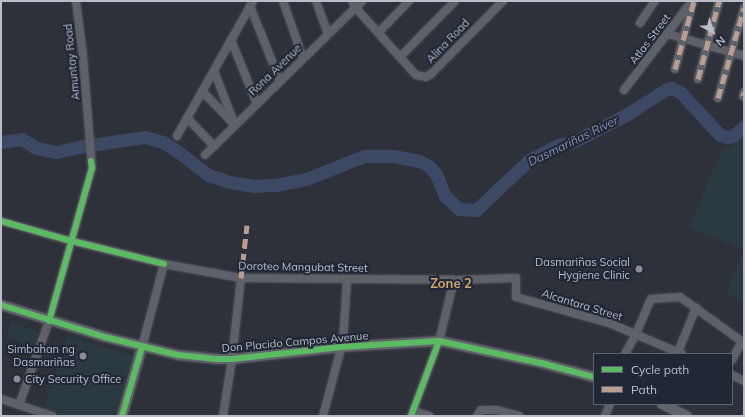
<!DOCTYPE html>
<meta charset="utf-8">
<style>
body{margin:0}
#map{position:relative;width:745px;height:417px;overflow:hidden;background:#2e313a;font-family:Mulish,sans-serif}
div>[style]{position:absolute}
.green>*{inset:0;background:#2b3a40;transform-origin:0 0}
.river>*{height:13px;margin:-6.5px;padding:0 6.5px;transform-origin:6.5px;border-radius:6.5px;background:#3d4964}
.roads{filter:drop-shadow(0 0 1px #4a4c53) drop-shadow(0 0 1px #4a4c53)}
.minor>*{height:8px;margin:-4px;padding:0 4px;transform-origin:4px;border-radius:4px;background:#5e6168}
.major>*{height:10px;margin:-5px;padding:0 5px;transform-origin:5px;border-radius:5px;background:#60636a}
.quiet>*{height:5px;margin-top:-2.5px;transform-origin:0;background:repeating-linear-gradient(90deg,#b99d93 0 10px,transparent 0 15px)}
.cycleway>*{height:6px;margin:-3px;padding:0 3px;transform-origin:3px;border-radius:3px;background:#5cba63}
.dots>*{width:11px;height:11px;translate:-50% -50%;box-sizing:border-box;border:2px solid #212735;border-radius:50%}
span{translate:-50% -50%;white-space:nowrap;text-align:center;line-height:1.15;-webkit-text-stroke:4px #212735;paint-order:stroke}
.street-label{font-size:11px;color:#b9bdca}
.poi-label{font-size:11px;color:#b9bdca}
.right{translate:-100% -50%;text-align:right}
.left{translate:0 -50%;text-align:left}
.water-label{font-size:12px;color:#838faf;font-style:italic}
.quarter-label{font-size:13px;color:#cfa56f;font-weight:700}
.frame{position:absolute;inset:0;border:2px solid #b9bdca;pointer-events:none}
.legend{position:absolute;left:593px;top:353px;width:140px;height:52px;box-sizing:border-box;background:#212735;border:1px solid #5e6371;margin:0;padding:5px 7px;list-style:none;font-size:12px;color:#b9bdca}
.legend li{display:flex;align-items:center;gap:8px;height:20px}
.legend b{width:20px;border:1px solid #5e6371}
.north{position:absolute;left:693px;top:12px;width:40px;height:40px;-webkit-text-stroke:3px #212735;paint-order:stroke;rotate:140deg;font-size:11px;font-weight:700;line-height:16px;text-align:center;color:#b9bdca}
.north::after{content:'';display:block;margin:auto;width:14px;height:18px;background:#b9bdca;clip-path:polygon(50% 0,100% 100%,50% 72%,0 100%)}
</style>
<div id="map">
<div class="green">
<i style="clip-path:polygon(744px 138px,744px 250px,689px 227px,722px 150px)"></i>
<i style="clip-path:polygon(744px 251px,744px 303px,726px 292px)"></i>
<i style="left:11px;top:323px;width:29px;height:15px;rotate:18deg"></i>
<i style="clip-path:polygon(68px 336px,133px 356px,115px 416px,62px 416px,44px 410px)"></i>
</div>
<div class="river">
<i style="left:1px;top:142px;width:21px;rotate:-8deg"></i>
<i style="left:22px;top:139px;width:17px;rotate:33deg"></i>
<i style="left:36px;top:148px;width:21px;rotate:11deg"></i>
<i style="left:57px;top:152px;width:27px;rotate:-13deg"></i>
<i style="left:97px;top:144px;width:49px;rotate:-8.3deg"></i>
<i style="left:145px;top:137px;width:19px;rotate:16deg"></i>
<i style="left:163px;top:142px;width:20px;rotate:33deg"></i>
<i style="left:180px;top:153px;width:36px;rotate:38deg"></i>
<i style="left:208px;top:175px;width:22px;rotate:18deg"></i>
<i style="left:229px;top:182px;width:24px;rotate:9deg"></i>
<i style="left:253px;top:186px;width:22px;rotate:-3deg"></i>
<i style="left:275px;top:185px;width:32px;rotate:-11deg"></i>
<i style="left:306px;top:179px;width:62px;rotate:-21.6deg"></i>
<i style="left:364px;top:156px;width:30px"></i>
<i style="left:394px;top:156px;width:25px;rotate:11deg"></i>
<i style="left:419px;top:161px;width:11px;rotate:27deg"></i>
<i style="left:429px;top:166px;width:11px;rotate:49deg"></i>
<i style="left:436px;top:174px;width:24px;rotate:68deg"></i>
<i style="left:445px;top:196px;width:19px;rotate:43deg"></i>
<i style="left:459px;top:209px;width:17px;rotate:3deg"></i>
<i style="left:476px;top:210px;width:73px;rotate:-43.3deg"></i>
<i style="left:529px;top:160px;width:33px;rotate:-27deg"></i>
<i style="left:558px;top:145px;width:17px;rotate:-13deg"></i>
<i style="left:575px;top:141px;width:57px;rotate:-27deg"></i>
<i style="left:626px;top:115px;width:46px;rotate:-32.7deg"></i>
<i style="left:665px;top:90px;width:7px;rotate:-16deg"></i>
<i style="left:672px;top:88px;width:9px;rotate:27deg"></i>
<i style="left:680px;top:92px;width:59px;rotate:47.1deg"></i>
<i style="left:720px;top:135px;width:7px;rotate:16deg"></i>
<i style="left:727px;top:137px;width:6px;rotate:-9deg"></i>
<i style="left:733px;top:136px;width:15px;rotate:-42deg"></i>
</div>
<div class="roads">
<div class="minor">
<i style="left:283px;top:1px;width:60px;rotate:70.7deg"></i>
<i style="left:316px;top:1px;width:35px;rotate:70deg"></i>
<i style="left:352px;top:1px;width:7px;rotate:63deg"></i>
<i style="left:355px;top:7px;width:91px;rotate:48.1deg"></i>
<i style="left:416px;top:75px;width:10px;rotate:11deg"></i>
<i style="left:426px;top:77px;width:6px;rotate:-31deg"></i>
<i style="left:431px;top:74px;width:103px;rotate:-45.4deg"></i>
<i style="left:250px;top:6px;width:81px;rotate:68.2deg"></i>
<i style="left:640px;top:23px;width:27px;rotate:-56deg"></i>
<i style="left:378px;top:33px;width:45px;rotate:-45.9deg"></i>
<i style="left:668px;top:34px;width:79px;rotate:16.1deg"></i>
<i style="left:231px;top:40px;width:69px;rotate:67.9deg"></i>
<i style="left:400px;top:57px;width:78px;rotate:-45.5deg"></i>
<i style="left:675px;top:69px;width:69px;rotate:-75deg"></i>
<i style="left:214px;top:71px;width:58px;rotate:68.7deg"></i>
<i style="left:698px;top:79px;width:81px;rotate:-74.9deg"></i>
<i style="left:624px;top:90px;width:112px;rotate:-52.6deg"></i>
<i style="left:202px;top:91px;width:43px;rotate:45.9deg"></i>
<i style="left:743px;top:96px;width:4px;rotate:-76deg"></i>
<i style="left:718px;top:98px;width:94px;rotate:-73.9deg"></i>
<i style="left:187px;top:118px;width:39px;rotate:46deg"></i>
<i style="left:177px;top:136px;width:155px;rotate:-60.6deg"></i>
<i style="left:205px;top:155px;width:220px;rotate:-44.4deg"></i>
<i style="left:1px;top:221px;width:66px;rotate:15.9deg"></i>
<i style="left:64px;top:239px;width:103px;rotate:14deg"></i>
<i style="left:164px;top:264px;width:78px;rotate:10.3deg"></i>
<i style="left:241px;top:278px;width:213px;rotate:0.5deg"></i>
<i style="left:454px;top:280px;width:62px;rotate:-1.8deg"></i>
<i style="left:516px;top:278px;width:19px;rotate:90deg"></i>
<i style="left:516px;top:297px;width:97px;rotate:15.6deg"></i>
<i style="left:609px;top:323px;width:79px;rotate:23deg"></i>
<i style="left:142px;top:347px;width:86px;rotate:-75.2deg"></i>
<i style="left:678px;top:352px;width:48px;rotate:-67.8deg"></i>
<i style="left:625px;top:354px;width:23px;rotate:-61deg"></i>
<i style="left:636px;top:334px;width:38px;rotate:-67deg"></i>
<i style="left:651px;top:299px;width:29px;rotate:-4deg"></i>
<i style="left:680px;top:297px;width:79px;rotate:35.7deg"></i>
<i style="left:732px;top:360px;width:21px;rotate:-62deg"></i>
<i style="left:732px;top:375px;width:13px;rotate:27deg"></i>
<i style="left:1px;top:399px;width:54px;rotate:18.4deg"></i>
<i style="left:19px;top:405px;width:89px;rotate:-70.3deg"></i>
<i style="left:49px;top:321px;width:159px;rotate:-74.3deg"></i>
<i style="left:92px;top:168px;width:113px;rotate:-94.6deg"></i>
<i style="left:83px;top:55px;width:54px;rotate:-97.4deg"></i>
<i style="left:414px;top:411px;width:16px;rotate:18deg"></i>
<i style="left:223px;top:416px;width:58px;rotate:-81deg"></i>
<i style="left:232px;top:359px;width:81px;rotate:-83.7deg"></i>
<i style="left:323px;top:416px;width:78px;rotate:-75.1deg"></i>
<i style="left:343px;top:341px;width:61px;rotate:-86.2deg"></i>
<i style="left:411px;top:416px;width:80px;rotate:-69.5deg"></i>
<i style="left:439px;top:341px;width:63px;rotate:-76.2deg"></i>
<i style="left:477px;top:416px;width:7px;rotate:-56deg"></i>
<i style="left:481px;top:410px;width:16px"></i>
<i style="left:497px;top:410px;width:23px;rotate:15deg"></i>
<i style="left:605px;top:416px;width:13px;rotate:-67deg"></i>
</div>
<div class="major">
<i style="left:1px;top:305px;width:109px;rotate:17.1deg"></i>
<i style="left:105px;top:337px;width:75px;rotate:13.9deg"></i>
<i style="left:178px;top:355px;width:39px;rotate:6deg"></i>
<i style="left:217px;top:359px;width:15px"></i>
<i style="left:232px;top:359px;width:110px;rotate:-6.3deg"></i>
<i style="left:341px;top:347px;width:98px;rotate:-3.5deg"></i>
<i style="left:439px;top:341px;width:104px;rotate:12.2deg"></i>
<i style="left:541px;top:363px;width:55px;rotate:14.8deg"></i>
<i style="left:662px;top:404px;width:28px;rotate:26deg"></i>
<i style="left:122px;top:416px;width:72px;rotate:-73.8deg"></i>
</div>
</div>
<div class="quiet">
<i style="left:675px;top:69px;width:71px;rotate:-74.4deg"></i>
<i style="left:698px;top:79px;width:81px;rotate:-74.9deg"></i>
<i style="left:743px;top:96px;width:4px;rotate:-76deg"></i>
<i style="left:718px;top:98px;width:94px;rotate:-73.9deg"></i>
<i style="left:241px;top:278px;width:53px;rotate:-83.5deg"></i>
</div>
<div class="cycleway">
<i style="left:1px;top:221px;width:66px;rotate:15.9deg"></i>
<i style="left:64px;top:239px;width:103px;rotate:14deg"></i>
<i style="left:1px;top:305px;width:109px;rotate:17.1deg"></i>
<i style="left:105px;top:337px;width:75px;rotate:13.9deg"></i>
<i style="left:178px;top:355px;width:39px;rotate:6deg"></i>
<i style="left:217px;top:359px;width:15px"></i>
<i style="left:232px;top:359px;width:110px;rotate:-6.3deg"></i>
<i style="left:341px;top:347px;width:98px;rotate:-3.5deg"></i>
<i style="left:439px;top:341px;width:104px;rotate:12.2deg"></i>
<i style="left:541px;top:363px;width:55px;rotate:14.8deg"></i>
<i style="left:49px;top:321px;width:159px;rotate:-74.3deg"></i>
<i style="left:92px;top:168px;width:7px;rotate:-98deg"></i>
<i style="left:122px;top:416px;width:72px;rotate:-73.8deg"></i>
<i style="left:411px;top:416px;width:80px;rotate:-69.5deg"></i>
</div>
<div class="dots">
<i style="left:639px;top:269px;background:#888c98"></i>
<i style="left:83px;top:356px;background:#888c98"></i>
<i style="left:17px;top:379px;background:#888c98"></i>
</div>
<div class="street-label">
<span style="left:650px;top:39px;rotate:-53deg">Atlas Street</span>
<span style="left:448px;top:41px;rotate:-46deg">Alina Road</span>
<span style="left:72px;top:62px;rotate:-96deg">Amuntay Road</span>
<span style="left:275px;top:70px;rotate:-44deg">Rona Avenue</span>
<span style="left:303px;top:267px;rotate:1deg">Doroteo Mangubat Street</span>
<span style="left:582px;top:305px;rotate:17deg">Alcantara Street</span>
<span style="left:295px;top:342px;rotate:-5deg">Don Placido Campos Avenue</span>
</div>
<div class="poi-label">
<span class="right" style="left:630px;top:269px">Dasmariñas Social<br>Hygiene Clinic</span>
<span class="right" style="left:75px;top:356px">Simbahan ng<br>Dasmariñas</span>
<span class="left" style="left:25px;top:379px">City Security Office</span>
</div>
<div class="water-label">
<span style="left:573px;top:141px;rotate:-26deg">Dasmariñas River</span>
</div>
<div class="quarter-label">
<span style="left:451px;top:283px">Zone 2</span>
</div>
<div class="frame"></div>
<ul class="legend">
<li><b style="height:5px;background:#5cba63"></b>Cycle path</li>
<li><b style="height:5px;background:#b99d93"></b>Path</li>
</ul>
<div class="north">N</div>
</div>
